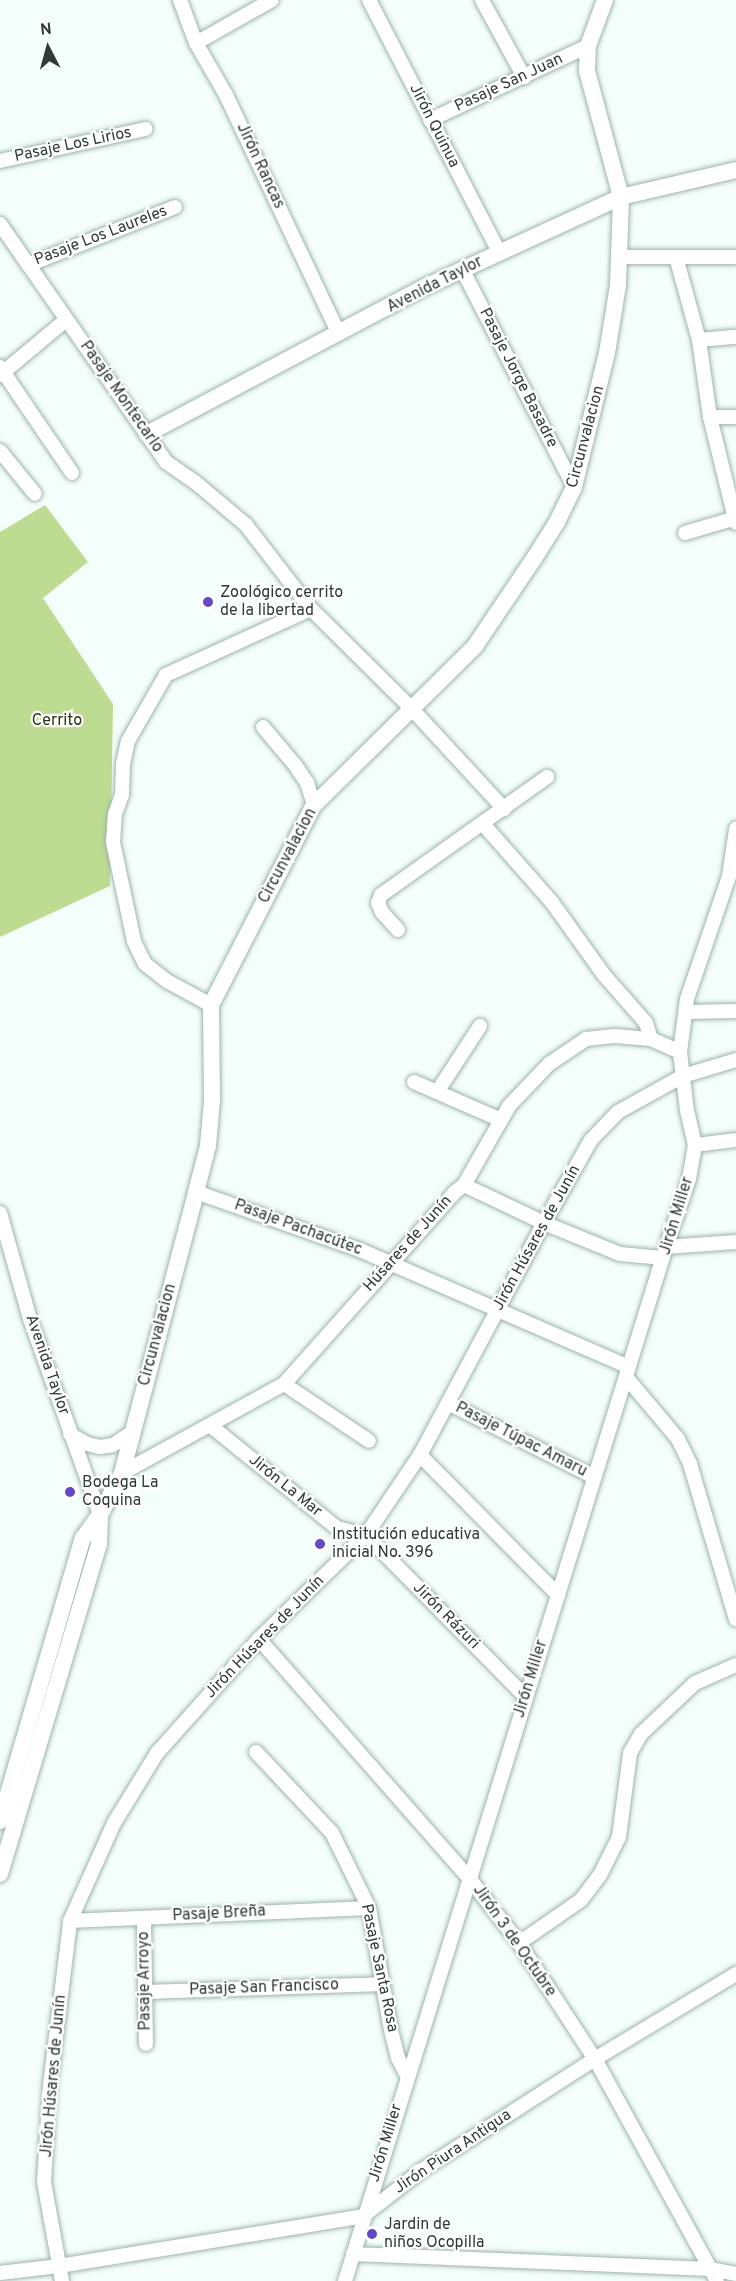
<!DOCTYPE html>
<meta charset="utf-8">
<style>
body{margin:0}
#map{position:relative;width:736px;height:2281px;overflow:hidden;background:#f4fefb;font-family:Overpass,sans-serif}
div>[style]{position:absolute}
.green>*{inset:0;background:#bddc92}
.roads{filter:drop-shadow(0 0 2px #9cb4ab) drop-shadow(0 0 2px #9cb4ab)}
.minor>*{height:14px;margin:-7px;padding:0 7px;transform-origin:7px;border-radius:7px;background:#fff}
.tertiary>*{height:16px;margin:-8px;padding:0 8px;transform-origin:8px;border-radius:8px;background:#fff}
.dots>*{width:16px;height:16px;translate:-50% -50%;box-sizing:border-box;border:3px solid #fff;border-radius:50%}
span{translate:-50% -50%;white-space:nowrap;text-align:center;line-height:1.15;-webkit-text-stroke:4.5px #fff;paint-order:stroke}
.street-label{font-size:16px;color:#303a36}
.poi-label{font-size:16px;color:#303a36}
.left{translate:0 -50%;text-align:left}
.park-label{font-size:16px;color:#263211}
.north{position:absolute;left:18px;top:18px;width:60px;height:60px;-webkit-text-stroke:4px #fff;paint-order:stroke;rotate:354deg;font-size:16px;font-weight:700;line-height:24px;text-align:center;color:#303a36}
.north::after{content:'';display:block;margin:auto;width:21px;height:27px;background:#303a36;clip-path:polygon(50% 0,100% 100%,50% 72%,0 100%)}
</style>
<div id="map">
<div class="green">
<i style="clip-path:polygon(45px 505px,88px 562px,43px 598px,113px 704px,110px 886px,0 937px,0 532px)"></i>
</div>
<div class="roads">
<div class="minor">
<i style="left:180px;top:0;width:46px;rotate:69.6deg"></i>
<i style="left:196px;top:43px;width:60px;rotate:60deg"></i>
<i style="left:226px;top:95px;width:264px;rotate:64.7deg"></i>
<i style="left:369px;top:0;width:284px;rotate:62.7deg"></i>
<i style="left:482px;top:0;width:88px;rotate:61.4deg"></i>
<i style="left:196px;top:43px;width:87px;rotate:-29.5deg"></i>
<i style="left:430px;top:120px;width:174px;rotate:-25.1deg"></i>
<i style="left:0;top:161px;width:149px;rotate:-12.4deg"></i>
<i style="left:0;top:224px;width:290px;rotate:55.1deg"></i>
<i style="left:166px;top:462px;width:35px;rotate:35deg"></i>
<i style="left:195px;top:482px;width:67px;rotate:40.1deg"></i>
<i style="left:246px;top:525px;width:106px;rotate:52.3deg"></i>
<i style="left:311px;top:609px;width:139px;rotate:44.7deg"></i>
<i style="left:410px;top:707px;width:139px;rotate:47.3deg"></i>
<i style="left:619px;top:257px;width:117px"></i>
<i style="left:676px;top:257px;width:86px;rotate:74.5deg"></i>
<i style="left:699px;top:340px;width:78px;rotate:81.9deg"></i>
<i style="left:710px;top:417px;width:109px;rotate:76.2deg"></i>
<i style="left:28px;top:265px;width:158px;rotate:-21.5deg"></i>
<i style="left:462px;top:269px;width:245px;rotate:62.8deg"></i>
<i style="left:699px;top:340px;width:37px;rotate:-5deg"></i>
<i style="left:0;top:367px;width:128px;rotate:55.8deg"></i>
<i style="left:0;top:375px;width:86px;rotate:-39.8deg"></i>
<i style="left:710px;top:417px;width:26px"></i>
<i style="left:0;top:451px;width:55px;rotate:50.9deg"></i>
<i style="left:685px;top:533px;width:53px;rotate:-16.4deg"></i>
<i style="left:263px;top:727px;width:50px;rotate:49.9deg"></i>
<i style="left:295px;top:765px;width:22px;rotate:56deg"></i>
<i style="left:307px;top:783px;width:23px;rotate:72deg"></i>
<i style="left:483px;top:824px;width:103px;rotate:48.6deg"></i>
<i style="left:551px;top:901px;width:91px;rotate:54.4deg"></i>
<i style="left:604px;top:975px;width:64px;rotate:48.8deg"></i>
<i style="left:646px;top:1023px;width:17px;rotate:73deg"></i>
<i style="left:398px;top:930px;width:24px;rotate:-132deg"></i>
<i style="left:382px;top:912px;width:10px;rotate:-114deg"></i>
<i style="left:378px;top:903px;width:9px;rotate:-69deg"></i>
<i style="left:381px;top:895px;width:204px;rotate:-35.4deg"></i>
<i style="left:211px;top:1005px;width:50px;rotate:-151.4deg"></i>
<i style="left:167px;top:981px;width:28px;rotate:-142deg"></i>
<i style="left:145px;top:964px;width:25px;rotate:-116deg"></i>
<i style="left:134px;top:941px;width:101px;rotate:-102deg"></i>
<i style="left:113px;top:842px;width:28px;rotate:-86deg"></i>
<i style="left:115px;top:814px;width:20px;rotate:-70deg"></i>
<i style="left:122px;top:795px;width:31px;rotate:-88deg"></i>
<i style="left:123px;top:764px;width:24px;rotate:-78deg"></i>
<i style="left:128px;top:741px;width:76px;rotate:-60.1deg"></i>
<i style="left:166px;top:675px;width:159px;rotate:-24.5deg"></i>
<i style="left:686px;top:1012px;width:50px;rotate:-1.1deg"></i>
<i style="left:414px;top:1082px;width:95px;rotate:23.6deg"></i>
<i style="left:437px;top:1092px;width:79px;rotate:-56.9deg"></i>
<i style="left:695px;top:1145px;width:41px;rotate:-7deg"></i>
<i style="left:464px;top:1185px;width:89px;rotate:25.4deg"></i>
<i style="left:544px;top:1223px;width:82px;rotate:22.2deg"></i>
<i style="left:620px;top:1254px;width:43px;rotate:5.3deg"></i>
<i style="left:196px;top:1192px;width:174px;rotate:19.5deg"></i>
<i style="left:360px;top:1250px;width:293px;rotate:23.5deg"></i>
<i style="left:0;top:1213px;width:110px;rotate:74.2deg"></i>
<i style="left:30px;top:1319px;width:208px;rotate:70.3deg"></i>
<i style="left:666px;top:1247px;width:70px;rotate:-4.1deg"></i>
<i style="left:626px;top:1377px;width:81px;rotate:50deg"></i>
<i style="left:678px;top:1439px;width:28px;rotate:64deg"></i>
<i style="left:690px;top:1464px;width:162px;rotate:73.5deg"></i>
<i style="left:284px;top:1384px;width:102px;rotate:33.8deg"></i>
<i style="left:448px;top:1403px;width:164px;rotate:26.9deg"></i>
<i style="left:211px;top:1426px;width:162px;rotate:39deg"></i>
<i style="left:337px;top:1528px;width:30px;rotate:14deg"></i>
<i style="left:366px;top:1535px;width:228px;rotate:45.4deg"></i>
<i style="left:70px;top:1434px;width:20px;rotate:30deg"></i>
<i style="left:87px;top:1444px;width:13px;rotate:13deg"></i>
<i style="left:100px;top:1447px;width:13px;rotate:-9deg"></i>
<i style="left:113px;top:1445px;width:22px;rotate:-34deg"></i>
<i style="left:420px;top:1455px;width:197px;rotate:45.4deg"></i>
<i style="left:122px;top:1473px;width:185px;rotate:-28.8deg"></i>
<i style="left:284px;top:1384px;width:257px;rotate:-48.3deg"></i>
<i style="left:455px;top:1192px;width:11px;rotate:-38deg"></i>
<i style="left:464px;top:1185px;width:91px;rotate:-60.3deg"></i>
<i style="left:509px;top:1106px;width:58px;rotate:-46.4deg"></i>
<i style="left:549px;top:1064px;width:45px;rotate:-34deg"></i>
<i style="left:586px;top:1039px;width:29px;rotate:-6deg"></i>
<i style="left:615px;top:1036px;width:36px;rotate:5deg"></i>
<i style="left:651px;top:1039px;width:32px;rotate:24deg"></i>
<i style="left:259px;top:1639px;width:318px;rotate:48.7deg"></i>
<i style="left:469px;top:1878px;width:82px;rotate:52.4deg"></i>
<i style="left:519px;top:1943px;width:139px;rotate:56.8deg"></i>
<i style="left:595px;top:2059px;width:253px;rotate:61.2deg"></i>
<i style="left:256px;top:1752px;width:111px;rotate:46.8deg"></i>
<i style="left:332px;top:1833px;width:84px;rotate:63.7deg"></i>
<i style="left:369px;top:1908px;width:124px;rotate:79.8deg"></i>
<i style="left:391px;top:2030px;width:29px;rotate:76deg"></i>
<i style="left:398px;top:2058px;width:20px;rotate:63deg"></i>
<i style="left:144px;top:1918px;width:126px;rotate:89.1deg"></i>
<i style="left:70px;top:1921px;width:299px;rotate:-2.5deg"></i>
<i style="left:519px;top:1943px;width:75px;rotate:-34.7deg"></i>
<i style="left:581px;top:1900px;width:31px;rotate:-53deg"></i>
<i style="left:600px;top:1875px;width:42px;rotate:-63.4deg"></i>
<i style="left:619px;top:1837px;width:85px;rotate:-82.5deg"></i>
<i style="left:630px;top:1753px;width:22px;rotate:-60deg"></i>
<i style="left:641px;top:1734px;width:74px;rotate:-43.4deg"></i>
<i style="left:695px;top:1683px;width:45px;rotate:-23.7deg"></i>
<i style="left:145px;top:1992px;width:238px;rotate:-1.9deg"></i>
<i style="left:353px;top:2254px;width:358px;rotate:2.4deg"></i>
<i style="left:711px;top:2269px;width:25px;rotate:11deg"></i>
<i style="left:0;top:2273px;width:59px;rotate:-6.8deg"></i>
<i style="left:59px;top:2266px;width:308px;rotate:-9.3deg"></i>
<i style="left:363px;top:2216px;width:75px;rotate:-37.9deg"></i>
<i style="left:422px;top:2170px;width:206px;rotate:-32.7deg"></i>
<i style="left:595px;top:2059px;width:165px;rotate:-31.1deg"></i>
<i style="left:62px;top:2281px;width:101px;rotate:-100.3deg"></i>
<i style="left:44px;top:2182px;width:97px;rotate:-86.5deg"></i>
<i style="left:50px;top:2085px;width:165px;rotate:-83deg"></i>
<i style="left:70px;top:1921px;width:107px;rotate:-65.8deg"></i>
<i style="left:114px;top:1823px;width:82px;rotate:-58.4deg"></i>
<i style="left:157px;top:1753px;width:153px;rotate:-48.2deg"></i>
<i style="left:259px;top:1639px;width:149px;rotate:-44.2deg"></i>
<i style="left:366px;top:1535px;width:97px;rotate:-56deg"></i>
<i style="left:420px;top:1455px;width:263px;rotate:-61.9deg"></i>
<i style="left:544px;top:1223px;width:95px;rotate:-60.5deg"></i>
<i style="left:591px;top:1140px;width:39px;rotate:-46deg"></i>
<i style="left:618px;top:1112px;width:74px;rotate:-29deg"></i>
<i style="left:683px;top:1076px;width:55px;rotate:-16.8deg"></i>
<i style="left:345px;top:2281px;width:1083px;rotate:-72.75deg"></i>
<i style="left:666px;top:1247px;width:72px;rotate:-71.3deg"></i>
<i style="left:689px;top:1179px;width:35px;rotate:-80deg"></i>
<i style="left:695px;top:1145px;width:35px;rotate:-103deg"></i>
<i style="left:687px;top:1111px;width:59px;rotate:-96.8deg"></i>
<i style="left:680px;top:1052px;width:53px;rotate:-82.5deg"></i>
<i style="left:687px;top:999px;width:130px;rotate:-71.1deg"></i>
<i style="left:729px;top:876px;width:48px;rotate:-81.5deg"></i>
</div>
<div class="tertiary">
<i style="left:147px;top:434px;width:314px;rotate:-27.9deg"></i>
<i style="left:425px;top:287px;width:216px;rotate:-24.7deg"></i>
<i style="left:621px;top:197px;width:118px;rotate:-13.2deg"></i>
<i style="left:0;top:1821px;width:295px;rotate:-73.7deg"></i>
<i style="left:83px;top:1538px;width:29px;rotate:-54deg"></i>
<i style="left:100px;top:1515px;width:47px;rotate:-62.4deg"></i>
<i style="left:122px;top:1473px;width:291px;rotate:-75.2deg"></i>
<i style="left:196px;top:1192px;width:48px;rotate:-75.4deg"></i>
<i style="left:208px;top:1146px;width:46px;rotate:-85deg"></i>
<i style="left:212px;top:1100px;width:95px;rotate:-90.6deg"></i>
<i style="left:211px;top:1005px;width:225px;rotate:-62.8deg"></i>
<i style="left:314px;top:805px;width:226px;rotate:-44.6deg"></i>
<i style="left:475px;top:646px;width:107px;rotate:-56deg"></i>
<i style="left:535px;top:557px;width:41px;rotate:-57.8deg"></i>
<i style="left:557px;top:522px;width:39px;rotate:-64deg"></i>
<i style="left:574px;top:487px;width:138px;rotate:-76.2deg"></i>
<i style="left:607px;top:353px;width:69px;rotate:-80.8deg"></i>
<i style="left:618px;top:285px;width:88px;rotate:-88deg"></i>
<i style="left:621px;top:197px;width:131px;rotate:-105.1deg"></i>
<i style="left:587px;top:71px;width:25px;rotate:-88deg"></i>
<i style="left:588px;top:46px;width:49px;rotate:-69.7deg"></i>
<i style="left:0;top:1874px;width:344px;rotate:-73.3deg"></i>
<i style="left:99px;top:1545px;width:30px;rotate:-88deg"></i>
</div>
</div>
<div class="dots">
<i style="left:208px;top:602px;background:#614ac3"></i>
<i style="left:70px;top:1492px;background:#614ac3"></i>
<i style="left:320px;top:1544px;background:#614ac3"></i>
<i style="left:372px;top:2234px;background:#614ac3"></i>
</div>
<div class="street-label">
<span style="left:509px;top:83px;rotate:-25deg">Pasaje San Juan</span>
<span style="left:434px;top:126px;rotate:63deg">Jirón Quinua</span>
<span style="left:73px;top:145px;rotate:-12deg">Pasaje Los Lirios</span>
<span style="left:260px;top:166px;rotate:65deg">Jirón Rancas</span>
<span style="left:101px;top:236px;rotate:-21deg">Pasaje Los Laureles</span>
<span style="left:435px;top:285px;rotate:-27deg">Avenida Taylor</span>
<span style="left:518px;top:378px;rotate:63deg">Pasaje Jorge Basadre</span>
<span style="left:121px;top:397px;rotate:55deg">Pasaje Montecarlo</span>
<span style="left:586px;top:437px;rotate:-75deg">Circunvalacion</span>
<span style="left:288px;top:856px;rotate:-62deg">Circunvalacion</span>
<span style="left:677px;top:1216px;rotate:-73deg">Jirón Miller</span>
<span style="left:298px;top:1228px;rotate:20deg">Pasaje Pachacútec</span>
<span style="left:537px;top:1238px;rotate:-61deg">Jirón Húsares de Junín</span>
<span style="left:408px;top:1244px;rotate:-48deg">Húsares de Junín</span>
<span style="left:158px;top:1335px;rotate:-75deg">Circunvalacion</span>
<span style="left:47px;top:1365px;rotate:71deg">Avenida Taylor</span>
<span style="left:521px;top:1440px;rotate:27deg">Pasaje Túpac Amaru</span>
<span style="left:285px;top:1486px;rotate:39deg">Jirón La Mar</span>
<span style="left:446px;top:1616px;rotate:45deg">Jirón Rázuri</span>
<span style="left:265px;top:1637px;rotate:-46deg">Jirón Húsares de Junín</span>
<span style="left:531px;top:1679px;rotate:-73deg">Jirón Miller</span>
<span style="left:219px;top:1914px;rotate:-3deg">Pasaje Breña</span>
<span style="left:514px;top:1941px;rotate:55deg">Jirón 3 de Octubre</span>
<span style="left:379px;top:1968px;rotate:78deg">Pasaje Santa Rosa</span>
<span style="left:145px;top:1981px;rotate:-91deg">Pasaje Arroyo</span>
<span style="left:264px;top:1988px;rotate:-2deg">Pasaje San Francisco</span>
<span style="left:54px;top:2076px;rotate:-85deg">Jirón Húsares de Junín</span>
<span style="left:386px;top:2143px;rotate:-73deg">Jirón Miller</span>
<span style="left:453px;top:2152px;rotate:-34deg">Jirón Piura Antigua</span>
</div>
<div class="poi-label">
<span class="left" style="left:220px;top:602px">Zoológico cerrito<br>de la libertad</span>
<span class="left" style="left:82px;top:1492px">Bodega La<br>Coquina</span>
<span class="left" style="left:332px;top:1544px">Institución educativa<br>inicial No. 396</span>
<span class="left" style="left:384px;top:2234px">Jardin de<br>niños Ocopilla</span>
</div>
<div class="park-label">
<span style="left:57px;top:721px">Cerrito</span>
</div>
<div class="north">N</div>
</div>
